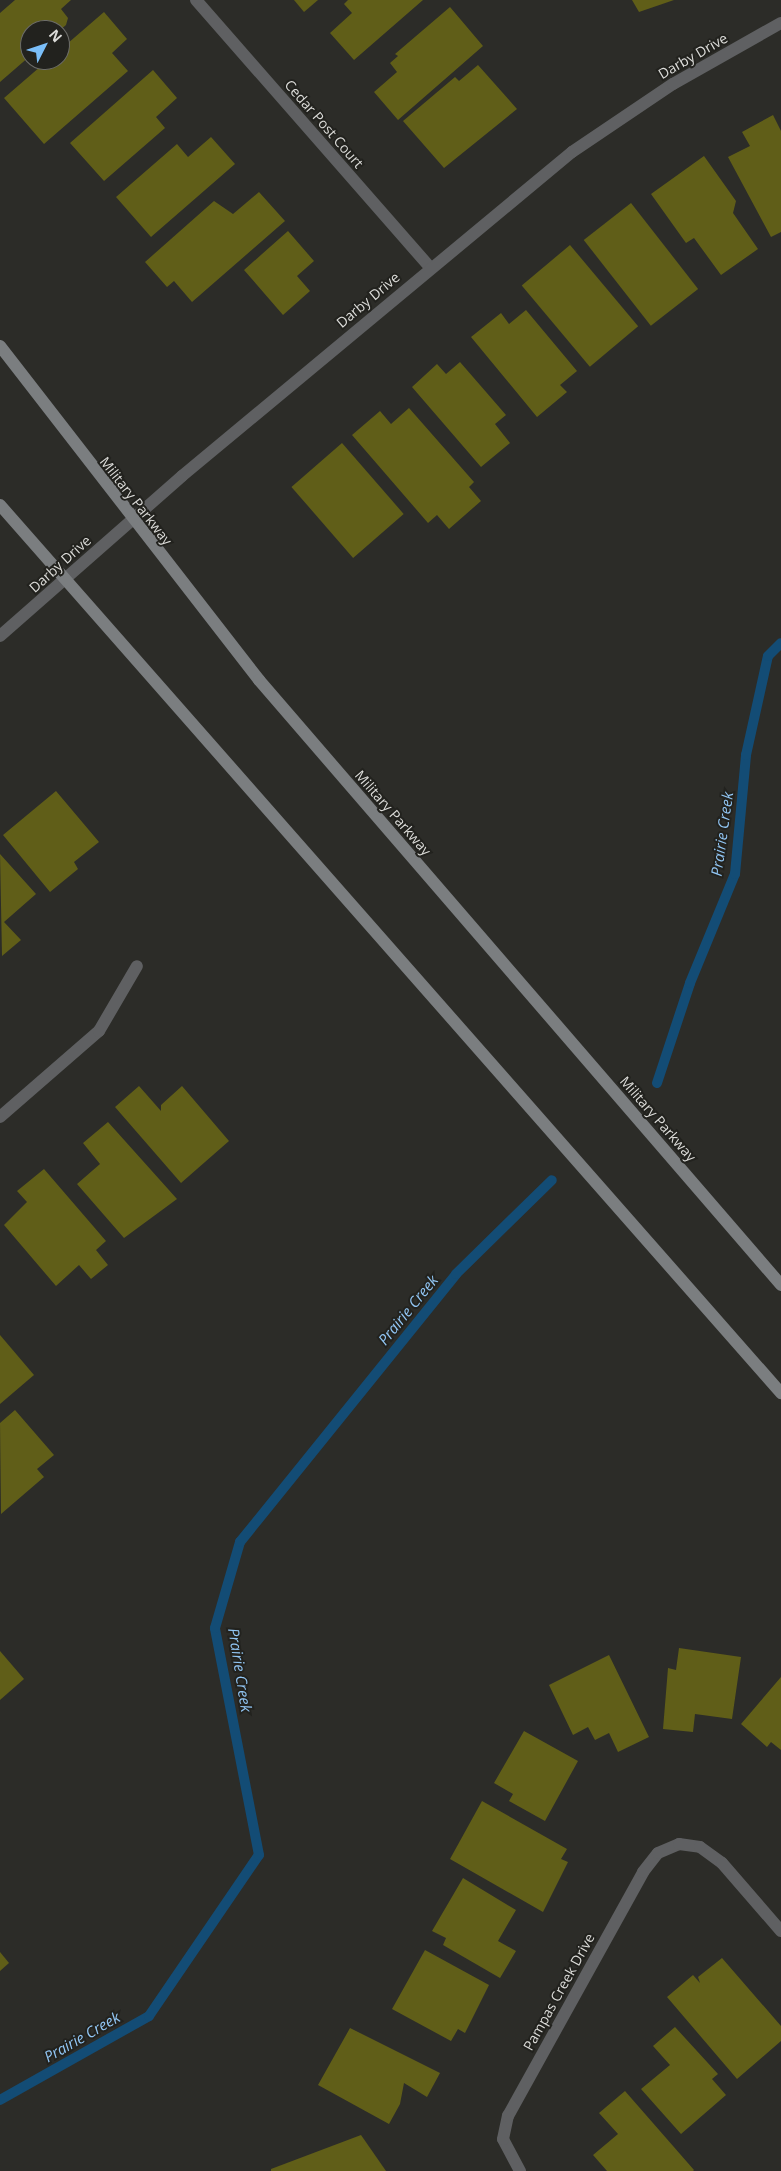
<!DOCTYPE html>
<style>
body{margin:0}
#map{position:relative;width:781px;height:2171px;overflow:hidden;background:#2c2c28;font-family:"Open Sans",sans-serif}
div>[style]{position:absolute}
.stream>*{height:10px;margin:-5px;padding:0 5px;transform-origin:5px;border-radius:5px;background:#134c75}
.building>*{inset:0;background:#605e18;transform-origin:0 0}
.street>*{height:12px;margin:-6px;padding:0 6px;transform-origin:6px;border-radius:6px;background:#5f6062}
.secondary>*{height:12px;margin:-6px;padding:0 6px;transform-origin:6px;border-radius:6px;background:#7b7e80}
span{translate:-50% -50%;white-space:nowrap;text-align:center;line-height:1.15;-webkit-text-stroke:4px #22221e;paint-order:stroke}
.street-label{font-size:14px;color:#dcdcd9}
.water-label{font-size:15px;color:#92c6f4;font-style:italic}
.north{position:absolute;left:20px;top:20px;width:50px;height:50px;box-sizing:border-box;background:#22221e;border:1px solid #6c6c69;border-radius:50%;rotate:49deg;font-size:14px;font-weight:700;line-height:20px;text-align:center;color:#dcdcd9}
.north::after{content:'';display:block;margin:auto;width:18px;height:22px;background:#7abef8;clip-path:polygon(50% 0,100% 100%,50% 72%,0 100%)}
</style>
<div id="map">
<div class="stream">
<i style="left:657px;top:1083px;width:105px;rotate:-71.7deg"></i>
<i style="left:690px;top:983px;width:118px;rotate:-67.6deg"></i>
<i style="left:735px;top:874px;width:120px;rotate:-84.7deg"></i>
<i style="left:746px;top:755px;width:101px;rotate:-77.5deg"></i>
<i style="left:768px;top:656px;width:18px;rotate:-45deg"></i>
<i style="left:0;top:2100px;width:171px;rotate:-29.4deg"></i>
<i style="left:149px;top:2016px;width:195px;rotate:-55.7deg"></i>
<i style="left:259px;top:1855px;width:231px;rotate:-101deg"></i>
<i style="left:215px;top:1628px;width:90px;rotate:-73.8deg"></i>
<i style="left:240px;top:1542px;width:344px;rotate:-51.1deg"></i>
<i style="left:456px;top:1274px;width:134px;rotate:-44.4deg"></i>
</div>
<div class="building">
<i style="clip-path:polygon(15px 0,71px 0,61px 9px,68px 18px,66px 25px,60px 30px,30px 30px,30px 56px,0 82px,0 13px)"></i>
<i style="clip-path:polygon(294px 0,318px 0,304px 12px)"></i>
<i style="clip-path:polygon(348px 0,423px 0,354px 60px,330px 33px,352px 13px,344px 4px)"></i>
<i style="clip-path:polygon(632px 0,674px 0,639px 12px)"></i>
<i style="clip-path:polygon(450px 7px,483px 46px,398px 120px,374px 92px,397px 72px,390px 63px,398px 56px,395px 54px)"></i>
<i style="clip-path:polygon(104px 12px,127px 39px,112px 53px,128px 71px,44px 144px,4px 98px,48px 60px,60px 60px,60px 50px)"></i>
<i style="clip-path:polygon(478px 65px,517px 109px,444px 168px,403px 121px,455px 77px,459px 81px)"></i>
<i style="clip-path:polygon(153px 70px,177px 98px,156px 117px,165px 128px,104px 181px,70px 143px)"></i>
<i style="clip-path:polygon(773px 115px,781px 131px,781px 232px,771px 237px,728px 157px,750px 146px,742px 132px)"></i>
<i style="clip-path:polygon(211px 137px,235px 164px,151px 237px,116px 197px,177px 144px,188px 157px)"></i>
<i style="clip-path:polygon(704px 156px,736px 201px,733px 213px,758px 249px,721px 275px,694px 238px,686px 243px,651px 194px)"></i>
<i style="clip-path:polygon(259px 192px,285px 221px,192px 302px,174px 281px,167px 287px,145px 262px,214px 201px,233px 214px)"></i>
<i style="left:631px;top:203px;width:109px;height:60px;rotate:52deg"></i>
<i style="clip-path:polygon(288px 231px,314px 261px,297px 276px,310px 291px,283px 315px,244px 270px)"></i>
<i style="left:570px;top:245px;width:106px;height:63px;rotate:50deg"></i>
<i style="clip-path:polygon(526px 310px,577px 371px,560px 385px,567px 392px,537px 417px,471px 337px,501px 313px,509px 324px)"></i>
<i style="clip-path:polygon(460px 362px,506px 415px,495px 424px,510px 443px,481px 467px,412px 387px,437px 364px,446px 374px)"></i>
<i style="clip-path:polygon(409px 408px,474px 482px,469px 487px,481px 501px,449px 529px,437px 515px,428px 523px,352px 435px,380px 411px,391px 424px)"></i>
<i style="left:342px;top:443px;width:94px;height:67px;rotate:49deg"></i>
<i style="clip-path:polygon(56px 791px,99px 842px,74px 862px,78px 869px,50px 892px,3px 835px)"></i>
<i style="clip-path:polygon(0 854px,36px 894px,4px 922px,21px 940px,2px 956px)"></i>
<i style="clip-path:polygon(139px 1086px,161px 1111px,161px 1105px,182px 1086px,229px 1141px,181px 1183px,115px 1107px)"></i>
<i style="clip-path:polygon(108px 1122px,177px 1199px,124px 1238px,77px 1184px,100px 1164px,83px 1143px)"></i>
<i style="clip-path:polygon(44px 1169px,106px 1241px,96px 1250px,108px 1265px,91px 1279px,79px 1265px,56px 1286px,4px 1225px,27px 1202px,17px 1191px)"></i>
<i style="clip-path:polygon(0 1335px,34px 1375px,0 1404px)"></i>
<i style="clip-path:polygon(15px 1410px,54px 1455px,37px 1469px,44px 1477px,1px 1514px,0 1423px)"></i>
<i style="clip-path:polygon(679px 1648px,741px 1657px,732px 1719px,695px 1714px,693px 1732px,663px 1729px,668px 1668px,676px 1670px)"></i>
<i style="clip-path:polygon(0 1651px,24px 1679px,0 1700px)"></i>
<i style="clip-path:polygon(609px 1655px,649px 1737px,618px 1752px,609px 1733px,595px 1740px,588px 1727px,573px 1735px,549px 1685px)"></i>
<i style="clip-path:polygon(781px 1677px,781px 1750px,771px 1742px,767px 1747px,741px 1724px)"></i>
<i style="clip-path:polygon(524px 1731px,578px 1761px,545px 1821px,509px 1801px,513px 1794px,494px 1783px)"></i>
<i style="clip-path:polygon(482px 1801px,567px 1849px,561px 1859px,568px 1862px,543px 1912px,450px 1859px)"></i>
<i style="clip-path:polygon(463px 1878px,516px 1910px,498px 1941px,516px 1951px,500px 1978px,443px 1945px,446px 1938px,432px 1931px)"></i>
<i style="clip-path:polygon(425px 1950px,489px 1985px,465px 2033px,458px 2029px,451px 2041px,392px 2009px)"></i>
<i style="clip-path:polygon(0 1952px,9px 1963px,0 1971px)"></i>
<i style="clip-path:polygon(722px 1958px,781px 2026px,781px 2041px,737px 2079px,667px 1997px,693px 1975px,700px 1983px,698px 1977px)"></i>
<i style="clip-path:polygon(675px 2027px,718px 2074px,712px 2079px,726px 2095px,681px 2134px,641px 2089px,670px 2065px,653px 2046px)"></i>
<i style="clip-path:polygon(350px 2028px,440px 2073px,427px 2097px,404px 2083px,400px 2104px,389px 2124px,318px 2085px)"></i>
<i style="clip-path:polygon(625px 2091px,694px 2170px,693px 2171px,607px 2171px,593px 2155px,618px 2134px,599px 2113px)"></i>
<i style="clip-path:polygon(361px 2135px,386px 2171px,271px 2171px,271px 2169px)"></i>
</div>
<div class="street">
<i style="left:196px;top:0;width:355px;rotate:48.8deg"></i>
<i style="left:0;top:636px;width:242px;rotate:-41.3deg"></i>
<i style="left:182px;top:476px;width:507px;rotate:-39.72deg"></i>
<i style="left:572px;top:152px;width:122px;rotate:-34deg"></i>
<i style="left:673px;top:84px;width:124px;rotate:-29.5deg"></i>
<i style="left:0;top:1117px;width:131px;rotate:-41deg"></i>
<i style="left:99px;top:1031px;width:75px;rotate:-59.7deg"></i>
<i style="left:520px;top:2171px;width:36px;rotate:-118deg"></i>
<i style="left:503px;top:2139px;width:24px;rotate:-78deg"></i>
<i style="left:508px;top:2116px;width:279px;rotate:-61deg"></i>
<i style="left:643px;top:1872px;width:24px;rotate:-52deg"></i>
<i style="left:658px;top:1853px;width:23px;rotate:-23deg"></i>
<i style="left:679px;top:1844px;width:21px;rotate:8deg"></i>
<i style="left:700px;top:1847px;width:27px;rotate:36deg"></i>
<i style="left:722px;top:1863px;width:90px;rotate:49.1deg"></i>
</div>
<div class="secondary">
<i style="left:0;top:346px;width:423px;rotate:52.2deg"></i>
<i style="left:259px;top:680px;width:799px;rotate:49.21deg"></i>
<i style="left:0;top:505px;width:1183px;rotate:48.67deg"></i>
</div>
<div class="street-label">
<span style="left:693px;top:56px;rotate:-30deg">Darby Drive</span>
<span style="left:324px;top:124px;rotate:49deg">Cedar Post Court</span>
<span style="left:368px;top:300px;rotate:-40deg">Darby Drive</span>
<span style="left:136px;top:501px;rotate:52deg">Military Parkway</span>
<span style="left:60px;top:564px;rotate:-42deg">Darby Drive</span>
<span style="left:393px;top:813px;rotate:49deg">Military Parkway</span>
<span style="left:658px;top:1119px;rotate:49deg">Military Parkway</span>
<span style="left:559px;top:1992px;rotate:-61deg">Pampas Creek Drive</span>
</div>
<div class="water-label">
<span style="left:722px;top:834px;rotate:-82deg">Prairie Creek</span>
<span style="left:408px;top:1310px;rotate:-51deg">Prairie Creek</span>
<span style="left:240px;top:1670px;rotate:81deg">Prairie Creek</span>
<span style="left:82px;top:2037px;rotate:-30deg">Prairie Creek</span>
</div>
<div class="north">N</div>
</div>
